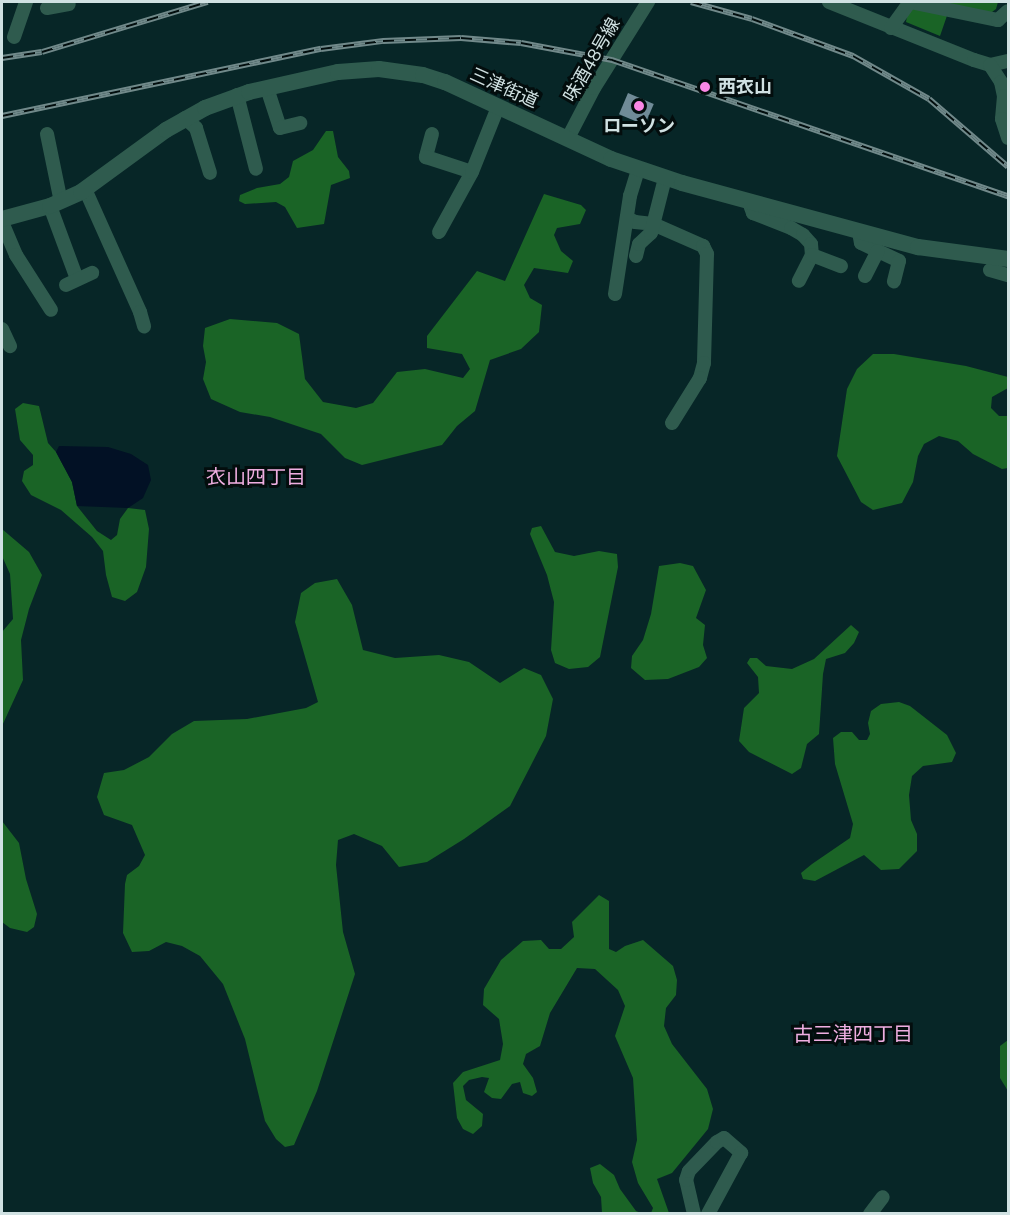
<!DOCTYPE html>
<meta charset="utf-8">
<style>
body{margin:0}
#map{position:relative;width:1010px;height:1215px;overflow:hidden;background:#072627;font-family:"Nunito Sans","Noto Sans JP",sans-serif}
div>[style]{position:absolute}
.forest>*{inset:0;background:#1a6426}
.water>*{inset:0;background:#021125}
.building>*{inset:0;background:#708b97;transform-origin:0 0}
.minor>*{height:14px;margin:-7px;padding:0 7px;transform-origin:7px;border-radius:7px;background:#2f5b4e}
.tertiary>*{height:16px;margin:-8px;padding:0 8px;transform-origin:8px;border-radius:8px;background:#2f5b4e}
.rail>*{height:6px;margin-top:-3px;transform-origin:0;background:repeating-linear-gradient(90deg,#030d0d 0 11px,#71898a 0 22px);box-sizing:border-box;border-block:2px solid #71898a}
.dots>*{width:16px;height:16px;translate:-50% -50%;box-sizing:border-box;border:3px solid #030d0d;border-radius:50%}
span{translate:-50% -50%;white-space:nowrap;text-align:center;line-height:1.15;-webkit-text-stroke:6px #030d0d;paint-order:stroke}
.street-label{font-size:18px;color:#d0e1e2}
.poi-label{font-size:18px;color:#d0e1e2;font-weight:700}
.left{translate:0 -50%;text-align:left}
.neighbourhood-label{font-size:20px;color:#efaee1}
.frame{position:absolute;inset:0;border:3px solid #d0e1e2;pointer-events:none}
</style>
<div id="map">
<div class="forest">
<i style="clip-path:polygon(900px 2px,998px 2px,996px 9px,988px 15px,950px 7px,940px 36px,906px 22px,908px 10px)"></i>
<i style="clip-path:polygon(326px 131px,333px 131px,338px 157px,349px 171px,350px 178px,331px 185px,324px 224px,297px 228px,285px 207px,276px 202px,245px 204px,239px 201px,240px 195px,257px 188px,280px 184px,289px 177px,293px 161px,313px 150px)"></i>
<i style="clip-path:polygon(544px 194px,581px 205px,586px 210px,580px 224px,557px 228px,554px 235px,561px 251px,573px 261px,568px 273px,534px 268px,524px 285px,530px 298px,542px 305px,539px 332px,521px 349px,490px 360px,475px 411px,457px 426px,442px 445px,362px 465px,345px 458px,321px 434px,270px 417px,240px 412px,211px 399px,203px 379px,206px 362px,203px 346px,205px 328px,230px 319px,277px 323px,299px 334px,305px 379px,323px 402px,356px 408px,373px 403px,397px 372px,425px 369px,463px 378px,470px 369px,462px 354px,427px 348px,427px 336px,477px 271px,505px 281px)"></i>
<i style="clip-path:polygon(873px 354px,894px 354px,966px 366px,1008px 377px,1008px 388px,992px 397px,991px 408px,999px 416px,1008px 416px,1008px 468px,1002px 469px,973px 454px,958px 441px,939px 436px,924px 444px,918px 456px,913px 482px,902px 503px,873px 510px,861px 502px,837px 456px,847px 389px,857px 369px)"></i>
<i style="clip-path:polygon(23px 403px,39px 406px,48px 443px,56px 452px,72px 482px,77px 506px,97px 531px,111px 540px,117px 535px,120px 519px,128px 508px,145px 510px,149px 529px,146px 567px,137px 592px,125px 601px,112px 597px,106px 575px,103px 551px,92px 537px,61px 510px,31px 495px,22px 481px,24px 471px,33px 465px,33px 455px,20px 440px,15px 409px)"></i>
<i style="clip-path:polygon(541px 526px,555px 552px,574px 556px,599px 551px,617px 554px,618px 567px,600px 657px,588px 667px,569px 669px,555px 663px,551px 650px,554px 602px,547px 575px,530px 534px,532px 528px)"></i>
<i style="clip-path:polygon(2px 529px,29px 552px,42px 575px,29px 609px,21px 640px,23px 680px,2px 726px,2px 632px,13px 619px,10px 574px,2px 556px)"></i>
<i style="clip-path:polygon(680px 563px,693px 566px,706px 590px,696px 618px,705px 625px,703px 645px,707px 658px,699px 667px,668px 679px,645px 680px,631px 668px,632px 656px,643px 640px,651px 614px,659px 566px)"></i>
<i style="clip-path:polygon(337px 579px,352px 605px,363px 650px,395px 658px,439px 655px,469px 662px,500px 683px,524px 668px,541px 675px,553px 699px,546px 736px,510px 806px,464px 839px,427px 862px,399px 867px,382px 846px,354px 834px,338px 840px,336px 865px,343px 932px,355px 974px,317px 1091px,294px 1145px,285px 1147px,276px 1139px,265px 1121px,245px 1039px,223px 984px,200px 956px,182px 946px,166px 942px,149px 951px,132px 952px,123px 933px,125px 884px,127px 875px,139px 866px,145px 855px,132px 825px,104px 815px,97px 797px,104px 773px,124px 770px,149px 757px,172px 734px,194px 721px,247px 719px,306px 708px,318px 702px,295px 622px,301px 593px,315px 583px)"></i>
<i style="clip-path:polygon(851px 625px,859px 632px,854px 643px,845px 653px,826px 659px,823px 674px,819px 734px,807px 744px,801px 768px,792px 774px,749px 752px,739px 741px,744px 708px,759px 693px,758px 677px,747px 663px,750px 658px,757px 658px,766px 666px,792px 669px,814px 659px)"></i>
<i style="clip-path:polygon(899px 702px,910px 706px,947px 735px,956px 753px,952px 762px,923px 766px,912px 776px,909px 795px,911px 820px,917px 834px,917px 851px,899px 869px,881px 870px,864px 855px,815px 881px,803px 879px,801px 873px,812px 864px,850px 838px,853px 824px,835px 764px,833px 738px,841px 732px,852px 732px,859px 740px,867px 740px,870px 734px,868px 723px,871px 711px,881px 704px)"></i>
<i style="clip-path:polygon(2px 821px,19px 843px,26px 879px,37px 914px,34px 927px,27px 932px,10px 928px,2px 922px)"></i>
<i style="clip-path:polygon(599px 895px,609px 901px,609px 949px,616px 952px,625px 946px,643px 940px,673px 966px,677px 980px,676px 995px,666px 1008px,664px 1026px,672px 1044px,707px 1089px,713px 1109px,708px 1129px,672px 1173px,657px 1179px,669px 1213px,651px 1213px,653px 1208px,638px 1183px,632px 1162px,637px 1140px,633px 1078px,615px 1036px,625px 1006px,618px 990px,595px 969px,577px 968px,550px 1013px,540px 1046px,526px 1054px,523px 1064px,533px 1078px,537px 1092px,532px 1096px,523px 1093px,520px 1082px,512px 1084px,501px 1099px,492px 1098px,484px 1092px,489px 1078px,482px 1077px,469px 1080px,463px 1086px,466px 1100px,483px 1114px,482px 1126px,473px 1134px,463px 1129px,457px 1118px,453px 1083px,463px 1072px,500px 1060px,503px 1044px,499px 1019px,483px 1005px,484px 989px,501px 960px,523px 941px,541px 940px,549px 949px,561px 949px,574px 937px,572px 922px)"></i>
<i style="clip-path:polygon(1008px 1040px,1008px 1091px,1000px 1078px,1000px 1046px)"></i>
<i style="clip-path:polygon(600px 1164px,614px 1175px,620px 1189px,636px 1211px,641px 1213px,602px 1213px,601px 1197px,593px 1183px,590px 1168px)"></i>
</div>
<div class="water">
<i style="clip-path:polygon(59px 446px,108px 447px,131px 454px,148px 465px,151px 480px,143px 498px,128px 508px,77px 506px,72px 482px,56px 452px)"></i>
</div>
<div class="building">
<i style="left:628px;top:93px;width:28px;height:23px;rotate:23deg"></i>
</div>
<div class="minor">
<i style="left:829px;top:2px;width:156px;rotate:21.8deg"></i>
<i style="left:974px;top:60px;width:17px;rotate:17deg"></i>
<i style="left:990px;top:65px;width:18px;rotate:-13deg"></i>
<i style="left:910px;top:2px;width:90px;rotate:11.6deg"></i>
<i style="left:998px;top:20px;width:13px;rotate:-42deg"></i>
<i style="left:47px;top:8px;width:22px;rotate:-10deg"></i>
<i style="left:891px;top:28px;width:32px;rotate:-54deg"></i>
<i style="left:14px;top:37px;width:37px;rotate:-71deg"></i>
<i style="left:990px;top:65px;width:20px;rotate:57deg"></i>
<i style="left:1001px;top:82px;width:14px;rotate:78deg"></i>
<i style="left:1004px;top:96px;width:23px;rotate:95deg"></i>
<i style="left:1002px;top:119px;width:20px;rotate:72deg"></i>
<i style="left:267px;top:88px;width:42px;rotate:72deg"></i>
<i style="left:280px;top:128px;width:21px;rotate:-14deg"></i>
<i style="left:237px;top:95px;width:76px;rotate:75.6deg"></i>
<i style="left:185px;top:118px;width:15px;rotate:42deg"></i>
<i style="left:196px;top:128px;width:47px;rotate:72.7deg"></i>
<i style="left:47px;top:134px;width:69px;rotate:78.4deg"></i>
<i style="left:432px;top:134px;width:24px;rotate:105deg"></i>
<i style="left:426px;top:157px;width:48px;rotate:18.1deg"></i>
<i style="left:568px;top:138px;width:56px;rotate:-62.5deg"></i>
<i style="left:594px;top:88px;width:102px;rotate:-57.9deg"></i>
<i style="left:85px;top:189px;width:135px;rotate:65.9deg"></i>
<i style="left:140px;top:312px;width:15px;rotate:74deg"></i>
<i style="left:749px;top:202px;width:12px;rotate:70deg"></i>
<i style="left:753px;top:213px;width:41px;rotate:21.5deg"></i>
<i style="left:791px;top:228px;width:14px;rotate:30deg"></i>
<i style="left:803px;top:235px;width:12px;rotate:48deg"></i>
<i style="left:811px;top:244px;width:11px;rotate:85deg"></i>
<i style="left:812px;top:255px;width:29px;rotate:117deg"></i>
<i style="left:50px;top:206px;width:78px;rotate:69.7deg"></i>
<i style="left:627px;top:218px;width:9px;rotate:27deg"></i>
<i style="left:635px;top:222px;width:18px;rotate:6deg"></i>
<i style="left:653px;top:224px;width:55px;rotate:23.7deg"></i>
<i style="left:703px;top:246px;width:9px;rotate:63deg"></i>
<i style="left:707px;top:254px;width:109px;rotate:91.6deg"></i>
<i style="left:704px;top:363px;width:16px;rotate:105deg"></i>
<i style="left:700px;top:378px;width:53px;rotate:121.9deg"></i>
<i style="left:2px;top:222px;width:36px;rotate:67deg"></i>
<i style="left:16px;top:255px;width:65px;rotate:57.5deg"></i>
<i style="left:439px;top:232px;width:68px;rotate:-61.2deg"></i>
<i style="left:472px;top:172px;width:70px;rotate:-68.2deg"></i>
<i style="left:859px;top:232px;width:11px;rotate:80deg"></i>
<i style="left:861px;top:243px;width:42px;rotate:25.3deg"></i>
<i style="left:899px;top:261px;width:21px;rotate:104deg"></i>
<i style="left:812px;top:255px;width:31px;rotate:21deg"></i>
<i style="left:636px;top:256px;width:12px;rotate:-76deg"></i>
<i style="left:639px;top:244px;width:16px;rotate:-43deg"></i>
<i style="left:651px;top:233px;width:57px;rotate:-75.7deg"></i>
<i style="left:990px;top:270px;width:19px;rotate:16deg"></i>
<i style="left:865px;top:276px;width:28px;rotate:-63deg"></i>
<i style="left:66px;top:285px;width:29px;rotate:-25deg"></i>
<i style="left:615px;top:294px;width:99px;rotate:-81.3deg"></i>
<i style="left:630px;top:196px;width:28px;rotate:-73deg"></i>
<i style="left:2px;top:329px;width:19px;rotate:65deg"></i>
<i style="left:694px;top:1214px;width:35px;rotate:-103deg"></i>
<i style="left:686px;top:1180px;width:9px;rotate:-72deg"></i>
<i style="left:689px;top:1171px;width:40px;rotate:-46deg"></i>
<i style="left:717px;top:1142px;width:8px;rotate:-30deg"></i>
<i style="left:724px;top:1138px;width:23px;rotate:41deg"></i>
<i style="left:741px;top:1153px;width:69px;rotate:118.4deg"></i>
<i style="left:870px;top:1214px;width:21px;rotate:-53deg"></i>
</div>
<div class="tertiary">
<i style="left:2px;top:219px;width:50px;rotate:-15.2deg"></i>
<i style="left:50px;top:206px;width:34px;rotate:-24deg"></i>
<i style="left:81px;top:192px;width:105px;rotate:-36.1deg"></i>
<i style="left:166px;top:130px;width:45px;rotate:-29.4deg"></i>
<i style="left:205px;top:108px;width:47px;rotate:-20deg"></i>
<i style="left:249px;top:92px;width:91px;rotate:-12.7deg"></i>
<i style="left:338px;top:72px;width:41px;rotate:-4.2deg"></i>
<i style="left:379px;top:69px;width:44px;rotate:7.8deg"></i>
<i style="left:423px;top:75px;width:23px;rotate:18deg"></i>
<i style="left:445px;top:82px;width:183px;rotate:24.9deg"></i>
<i style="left:611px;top:159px;width:75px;rotate:18.7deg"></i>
<i style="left:682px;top:183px;width:245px;rotate:15.2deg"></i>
<i style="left:918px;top:247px;width:91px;rotate:7.6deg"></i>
</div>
<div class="rail">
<i style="left:691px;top:2px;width:63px;rotate:15.6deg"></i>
<i style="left:752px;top:19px;width:108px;rotate:20.1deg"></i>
<i style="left:853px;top:56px;width:87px;rotate:29.5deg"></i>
<i style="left:929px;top:99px;width:104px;rotate:40.7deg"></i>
<i style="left:2px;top:58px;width:40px;rotate:-8.5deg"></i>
<i style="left:42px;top:52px;width:173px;rotate:-16.8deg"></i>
<i style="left:2px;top:116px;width:326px;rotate:-11.9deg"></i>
<i style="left:321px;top:49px;width:63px;rotate:-7.4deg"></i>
<i style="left:383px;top:41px;width:78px;rotate:-2.2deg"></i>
<i style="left:461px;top:38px;width:60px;rotate:4.8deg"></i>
<i style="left:521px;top:43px;width:93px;rotate:10.6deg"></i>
<i style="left:612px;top:60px;width:419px;rotate:19deg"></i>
</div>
<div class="dots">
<i style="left:705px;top:87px;background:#fb87e5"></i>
<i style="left:639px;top:106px;background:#fb87e5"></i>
</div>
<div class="street-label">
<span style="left:592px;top:60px;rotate:-60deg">味酒48号線</span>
<span style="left:504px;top:88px;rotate:24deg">三津街道</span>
</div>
<div class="poi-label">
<span class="left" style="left:718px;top:87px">西衣山</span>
<span style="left:639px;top:126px">ローソン</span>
</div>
<div class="neighbourhood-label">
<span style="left:256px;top:477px">衣山四丁目</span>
<span style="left:853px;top:1034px">古三津四丁目</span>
</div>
<div class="frame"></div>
</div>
